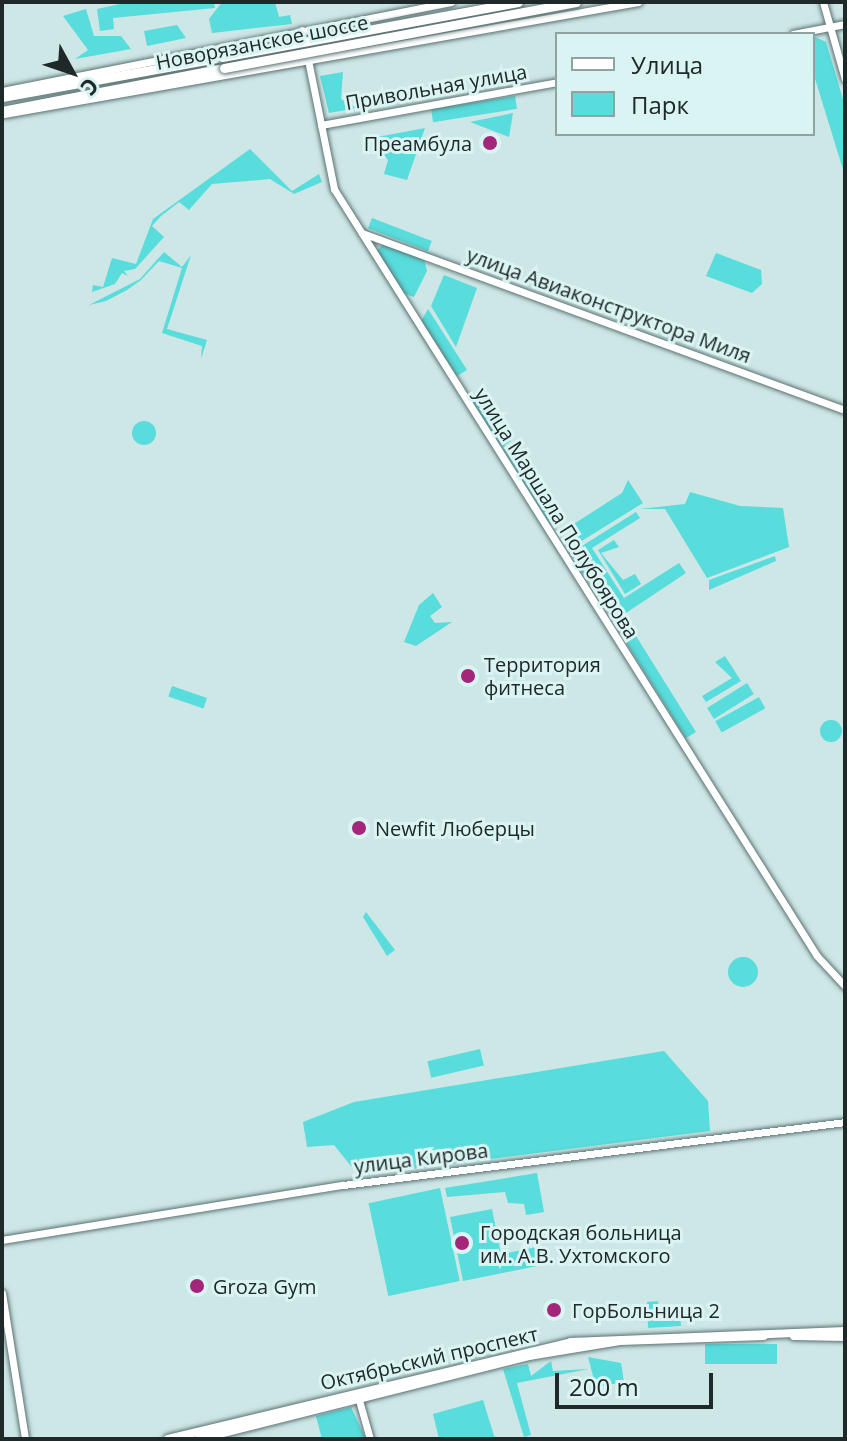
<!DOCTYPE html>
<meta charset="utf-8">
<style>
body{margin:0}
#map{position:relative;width:847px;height:1441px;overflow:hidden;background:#cde6e6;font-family:"Open Sans",sans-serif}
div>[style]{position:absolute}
.green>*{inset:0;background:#58dcdc;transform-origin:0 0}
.round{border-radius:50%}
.roads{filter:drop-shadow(0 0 2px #5c7272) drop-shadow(0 0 2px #5c7272)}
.secondary>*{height:7px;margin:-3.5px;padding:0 3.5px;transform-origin:3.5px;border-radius:3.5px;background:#fff}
.primary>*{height:8px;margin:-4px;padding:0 4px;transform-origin:4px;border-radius:4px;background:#fff}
.highway>*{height:9px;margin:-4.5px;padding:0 4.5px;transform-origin:4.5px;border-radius:4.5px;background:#fff}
.bridges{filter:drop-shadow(0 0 2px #5c7272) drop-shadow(0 0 2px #5c7272)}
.highway-bridge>*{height:9px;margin:-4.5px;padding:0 4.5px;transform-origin:4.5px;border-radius:4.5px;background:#fff}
.dots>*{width:22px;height:22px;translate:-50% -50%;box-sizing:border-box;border:4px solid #daf4f3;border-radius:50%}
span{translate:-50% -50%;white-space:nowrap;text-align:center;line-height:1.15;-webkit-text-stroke:6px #daf4f3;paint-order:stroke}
.street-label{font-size:20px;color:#202929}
.poi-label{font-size:20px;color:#202929}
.right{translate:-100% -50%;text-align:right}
.left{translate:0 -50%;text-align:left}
.frame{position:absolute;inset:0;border:4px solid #202929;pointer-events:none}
.legend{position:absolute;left:555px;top:32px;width:260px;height:104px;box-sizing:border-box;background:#daf4f3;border:2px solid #90a3a2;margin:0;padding:10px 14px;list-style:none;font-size:24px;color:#202929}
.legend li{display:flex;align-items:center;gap:16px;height:40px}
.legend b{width:40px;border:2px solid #90a3a2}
.north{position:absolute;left:32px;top:32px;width:80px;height:80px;-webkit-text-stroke:6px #daf4f3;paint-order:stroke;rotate:130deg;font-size:22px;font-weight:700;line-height:32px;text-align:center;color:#202929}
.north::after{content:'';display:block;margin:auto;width:28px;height:36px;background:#202929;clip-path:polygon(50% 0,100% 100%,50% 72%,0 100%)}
.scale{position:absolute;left:555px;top:1373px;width:158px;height:36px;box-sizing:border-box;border:4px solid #202929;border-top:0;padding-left:10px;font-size:24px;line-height:28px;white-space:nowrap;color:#202929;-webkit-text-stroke:6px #daf4f3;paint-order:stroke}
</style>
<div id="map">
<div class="green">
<i style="clip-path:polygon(129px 2px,214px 2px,215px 8px,113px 18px,114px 29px,100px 31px,97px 9px)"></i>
<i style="clip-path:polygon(222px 2px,275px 2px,279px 17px,290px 15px,292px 24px,212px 33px,209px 19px)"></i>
<i style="clip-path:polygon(86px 9px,94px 36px,121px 36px,131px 49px,75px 59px,88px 50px,63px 16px)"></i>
<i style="clip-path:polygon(177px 25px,186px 38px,147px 46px,144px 31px)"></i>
<i style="clip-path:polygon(813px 36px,826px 42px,845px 106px,845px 176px,813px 72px)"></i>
<i style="clip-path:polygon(343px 72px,341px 99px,357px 108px,329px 113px,320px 76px)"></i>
<i style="left:515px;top:96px;width:13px;height:85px;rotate:81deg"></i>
<i style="clip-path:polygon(513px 113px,509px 137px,470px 122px)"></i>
<i style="clip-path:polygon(425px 128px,407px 180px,384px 174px,388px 160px,372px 138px)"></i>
<i style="clip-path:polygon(250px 149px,292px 191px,319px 174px,322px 182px,294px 194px,270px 179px,212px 184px,189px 210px,179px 202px,161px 216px,152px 226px,164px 237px,135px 269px,124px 271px,128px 276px,122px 273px,115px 284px,92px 292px,93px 285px,103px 287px,112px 258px,136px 264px,153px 219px)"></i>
<i style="left:372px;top:218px;width:64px;height:11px;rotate:21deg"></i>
<i style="clip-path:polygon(383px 244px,424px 259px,427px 271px,414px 297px,402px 293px,376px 252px)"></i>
<i style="clip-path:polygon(164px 252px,182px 267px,191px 255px,167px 329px,207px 340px,201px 359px,202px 346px,162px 333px,182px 268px,159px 261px,141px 280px,127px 290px,106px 301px,89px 305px,140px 279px)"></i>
<i style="clip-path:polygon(716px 253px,761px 270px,762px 284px,752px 293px,706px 276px)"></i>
<i style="clip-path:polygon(444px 275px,477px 288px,456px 347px,431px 306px)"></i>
<i style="clip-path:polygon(428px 309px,467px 370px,457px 376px,421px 321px)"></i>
<i style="clip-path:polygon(483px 395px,511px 441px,502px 447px,472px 401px)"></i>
<i class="round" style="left:132px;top:421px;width:24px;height:24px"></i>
<i style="left:513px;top:444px;width:88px;height:11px;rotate:58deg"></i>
<i style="clip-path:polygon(628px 480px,643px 503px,580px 542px,569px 527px,622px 493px)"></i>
<i style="clip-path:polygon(690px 492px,740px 506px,783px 508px,789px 547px,707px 578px,665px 509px,640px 509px,685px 504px)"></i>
<i style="clip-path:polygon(636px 512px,640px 518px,592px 548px,624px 598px,679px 563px,686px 573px,626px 613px,582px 546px)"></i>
<i style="clip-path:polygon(614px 540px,619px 547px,601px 553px,623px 580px,635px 574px,641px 584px,625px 594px,598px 550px)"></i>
<i style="left:579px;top:546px;width:33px;height:12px;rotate:57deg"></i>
<i style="clip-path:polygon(775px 556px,776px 561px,709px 590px,709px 580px)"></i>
<i style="clip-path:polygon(433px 593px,442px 607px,430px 616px,435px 623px,452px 622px,416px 646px,404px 642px,419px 605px)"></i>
<i style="left:626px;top:620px;width:132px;height:12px;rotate:58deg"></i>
<i style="clip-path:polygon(725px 656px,741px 681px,706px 702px,702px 696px,732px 678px,715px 662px)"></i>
<i style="left:747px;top:683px;width:13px;height:47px;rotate:58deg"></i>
<i style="left:172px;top:686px;width:37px;height:11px;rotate:19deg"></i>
<i style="left:759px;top:697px;width:13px;height:50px;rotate:61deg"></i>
<i class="round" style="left:820px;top:720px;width:22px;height:22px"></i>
<i style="clip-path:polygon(366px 912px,395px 950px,387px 956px,363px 917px)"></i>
<i class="round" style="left:728px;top:957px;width:30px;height:30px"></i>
<i style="left:480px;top:1049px;width:17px;height:54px;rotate:77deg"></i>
<i style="clip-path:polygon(664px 1051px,708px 1101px,710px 1131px,389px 1172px,351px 1166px,334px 1145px,307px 1147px,303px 1122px,354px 1102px)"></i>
<i style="clip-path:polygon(537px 1173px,544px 1212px,526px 1215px,524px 1204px,508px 1203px,505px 1192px,447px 1197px,445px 1188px)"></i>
<i style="left:440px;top:1188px;width:95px;height:73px;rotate:78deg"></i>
<i style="clip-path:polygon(492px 1209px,501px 1254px,543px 1246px,547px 1264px,463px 1281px,450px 1217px)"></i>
<i style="clip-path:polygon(658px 1301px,659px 1311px,680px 1310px,681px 1326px,648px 1328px,647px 1302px)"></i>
<i style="left:777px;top:1344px;width:20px;height:72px;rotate:90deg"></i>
<i style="clip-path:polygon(588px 1357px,621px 1363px,624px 1382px,596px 1387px)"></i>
<i style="clip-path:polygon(551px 1361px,553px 1371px,589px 1369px,517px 1383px,531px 1435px,524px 1437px,503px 1369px,528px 1364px,531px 1376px)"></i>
<i style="clip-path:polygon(483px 1400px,495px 1439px,439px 1439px,433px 1414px)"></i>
<i style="clip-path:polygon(351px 1407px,366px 1439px,322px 1439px,316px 1416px)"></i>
</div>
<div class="roads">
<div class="secondary">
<i style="left:823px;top:2px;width:80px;rotate:74.1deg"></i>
<i style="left:302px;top:30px;width:162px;rotate:78.6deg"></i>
<i style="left:334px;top:189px;width:906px;rotate:57.8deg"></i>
<i style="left:817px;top:956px;width:41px;rotate:47deg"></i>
<i style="left:793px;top:34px;width:53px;rotate:-10.9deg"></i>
<i style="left:2px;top:91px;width:458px;rotate:-11.2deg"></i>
<i style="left:4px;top:114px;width:644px;rotate:-10.02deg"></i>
<i style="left:321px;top:125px;width:240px;rotate:-10.3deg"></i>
<i style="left:362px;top:233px;width:514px;rotate:20.13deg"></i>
<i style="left:2px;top:1240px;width:345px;rotate:-9.2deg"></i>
<i style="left:343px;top:1185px;width:506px;rotate:-7.15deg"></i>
<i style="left:2px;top:1293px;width:148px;rotate:81deg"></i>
<i style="left:357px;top:1393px;width:48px;rotate:74.2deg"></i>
</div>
<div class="primary">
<i style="left:794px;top:1336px;width:51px;rotate:1.1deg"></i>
<i style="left:168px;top:1439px;width:415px;rotate:-13.5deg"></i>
<i style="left:571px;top:1342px;width:274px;rotate:-2.3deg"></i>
<i style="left:199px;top:1439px;width:340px;rotate:-14.1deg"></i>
<i style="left:529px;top:1356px;width:92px;rotate:-9.4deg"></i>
<i style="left:620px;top:1341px;width:144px;rotate:-2deg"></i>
</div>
<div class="highway">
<i style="left:2px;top:97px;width:224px;rotate:-10.3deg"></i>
<i style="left:2px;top:111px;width:226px;rotate:-11deg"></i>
</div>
</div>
<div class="bridges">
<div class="highway-bridge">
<i style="left:222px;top:57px;width:301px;rotate:-10.5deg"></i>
<i style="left:224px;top:68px;width:358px;rotate:-10.6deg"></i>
</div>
</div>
<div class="dots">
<i style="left:490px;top:143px;background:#a3267a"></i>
<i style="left:468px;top:676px;background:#a3267a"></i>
<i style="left:359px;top:828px;background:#a3267a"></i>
<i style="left:462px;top:1243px;background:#a3267a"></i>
<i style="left:197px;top:1286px;background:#a3267a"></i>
<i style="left:554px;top:1310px;background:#a3267a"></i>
</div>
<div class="street-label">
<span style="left:262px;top:42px;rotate:-11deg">Новорязанское шоссе</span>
<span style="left:436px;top:87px;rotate:-10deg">Привольная улица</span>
<span style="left:609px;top:305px;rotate:20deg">улица Авиаконструктора Миля</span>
<span style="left:557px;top:513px;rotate:58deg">улица Маршала Полубоярова</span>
<span style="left:421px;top:1158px;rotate:-7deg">улица Кирова</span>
<span style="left:429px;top:1358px;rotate:-13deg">Октябрьский проспект</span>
</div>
<div class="poi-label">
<span class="right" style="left:472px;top:143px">Преамбула</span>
<span class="left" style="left:484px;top:676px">Территория<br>фитнеса</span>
<span class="left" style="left:375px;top:828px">Newfit Люберцы</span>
<span class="left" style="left:480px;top:1244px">Городская больница<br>им. А.В. Ухтомского</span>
<span class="left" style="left:213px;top:1286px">Groza Gym</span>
<span class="left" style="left:572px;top:1310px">ГорБольница 2</span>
</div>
<div class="frame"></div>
<ul class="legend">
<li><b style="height:10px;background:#fff"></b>Улица</li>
<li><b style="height:22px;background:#58dcdc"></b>Парк</li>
</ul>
<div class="north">С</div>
<div class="scale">200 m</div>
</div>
